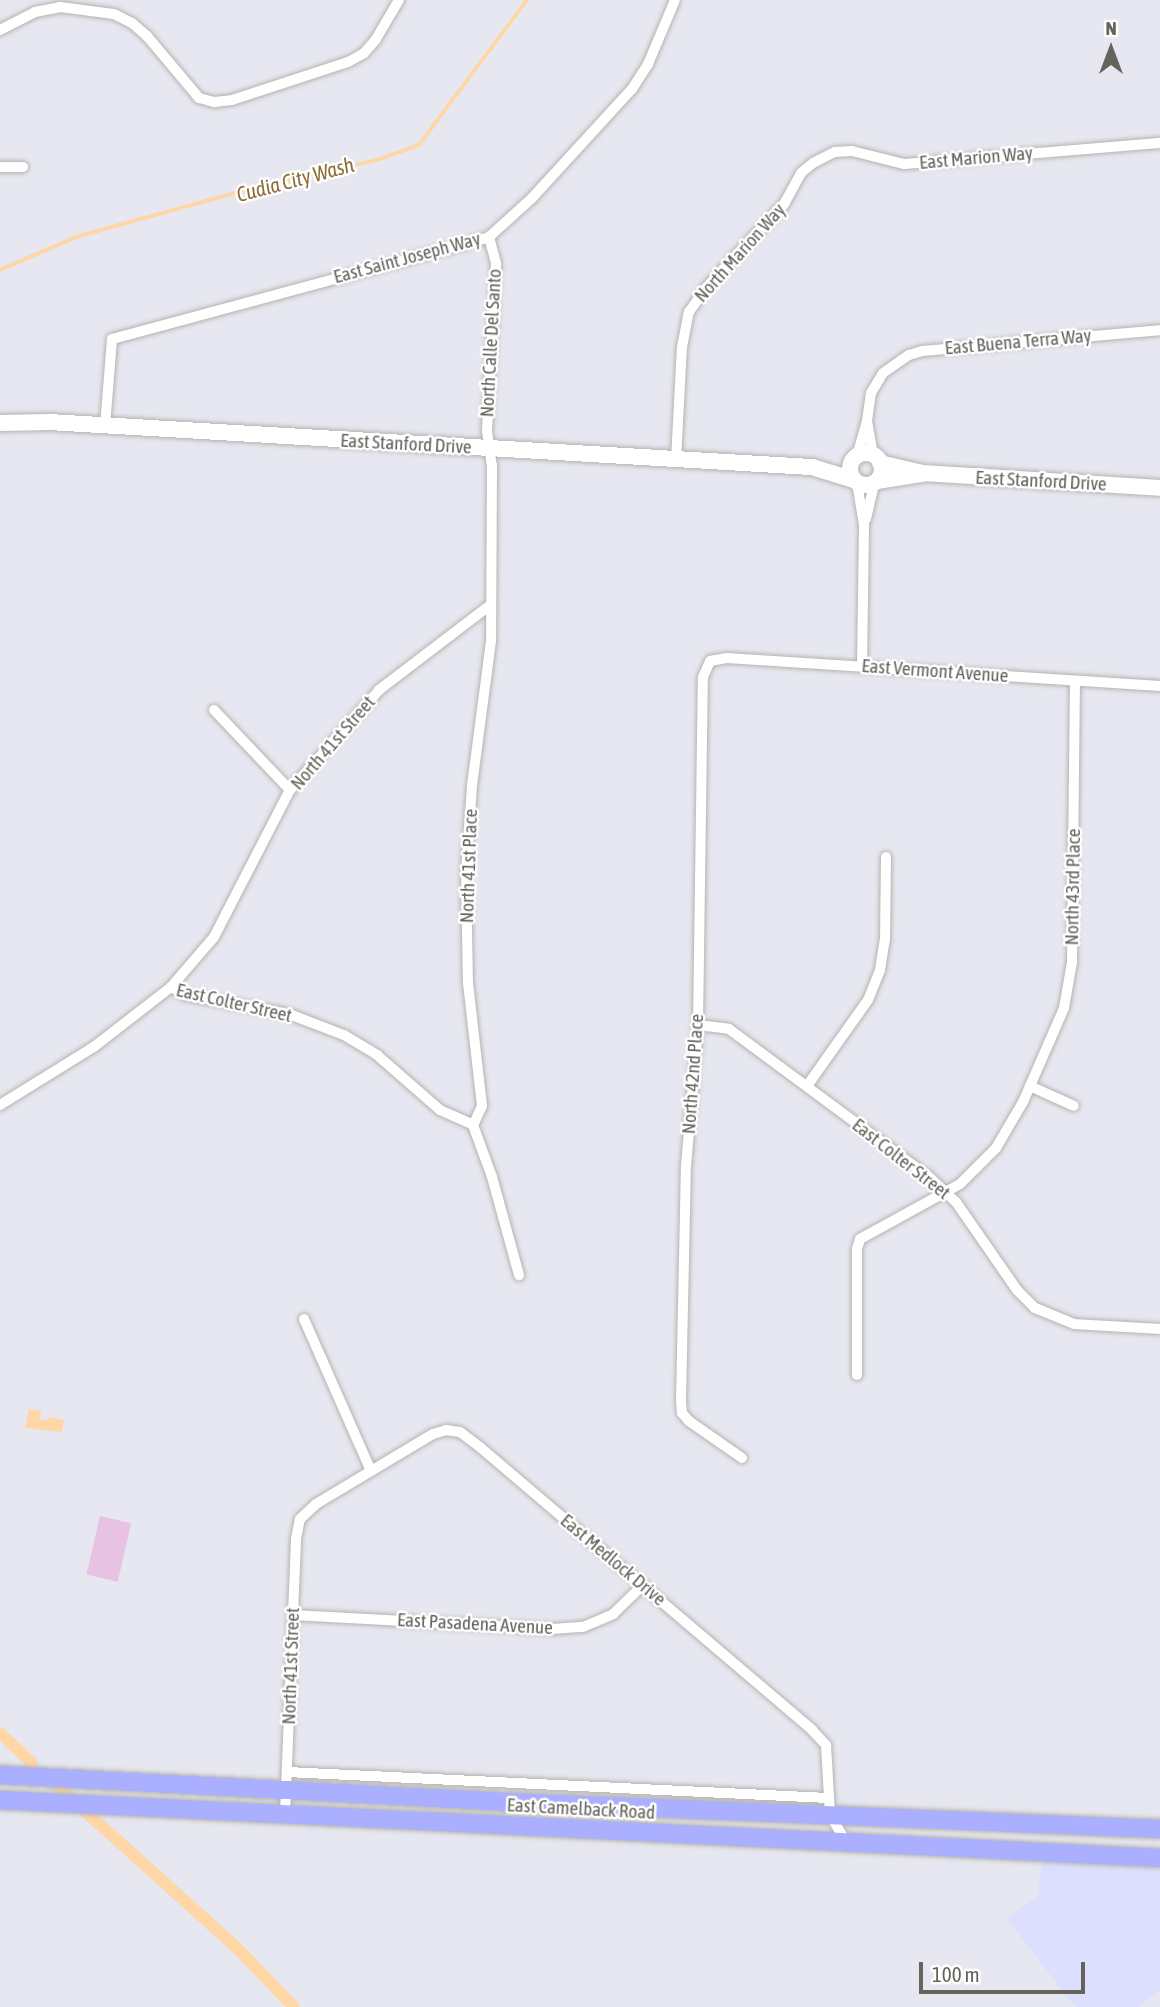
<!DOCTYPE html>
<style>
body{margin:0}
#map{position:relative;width:1160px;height:2007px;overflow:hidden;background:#e6e7f0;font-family:"Asap Condensed",sans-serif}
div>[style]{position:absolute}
.commercial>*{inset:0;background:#dce0fe}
.green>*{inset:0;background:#e7c2e3;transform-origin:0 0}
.water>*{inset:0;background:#ffd7a6}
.stream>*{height:3.5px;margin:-1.75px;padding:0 1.75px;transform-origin:1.75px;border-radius:1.75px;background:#ffd7a6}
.canal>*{height:12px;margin:-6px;padding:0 6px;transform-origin:6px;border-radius:6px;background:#ffd7a6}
.roads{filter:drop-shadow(0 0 2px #b5b4ae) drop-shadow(0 0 2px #b5b4ae)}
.street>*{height:10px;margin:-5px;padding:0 5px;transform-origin:5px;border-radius:5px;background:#fff}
.secondary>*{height:16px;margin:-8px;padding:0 8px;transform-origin:8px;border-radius:8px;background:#fff}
.secondary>.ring{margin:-8px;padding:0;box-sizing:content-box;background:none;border:16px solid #fff;border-radius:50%}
.primary>*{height:18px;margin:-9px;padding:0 9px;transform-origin:9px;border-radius:9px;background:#abafff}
span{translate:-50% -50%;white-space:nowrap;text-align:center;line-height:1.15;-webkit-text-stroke:5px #fff;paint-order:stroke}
.street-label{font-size:19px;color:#66635d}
.water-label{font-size:21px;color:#8e6e37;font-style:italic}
.north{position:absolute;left:1076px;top:14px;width:70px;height:70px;-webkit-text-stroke:5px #fff;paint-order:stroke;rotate:0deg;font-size:19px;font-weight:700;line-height:28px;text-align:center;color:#66635d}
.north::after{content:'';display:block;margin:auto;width:24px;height:32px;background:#66635d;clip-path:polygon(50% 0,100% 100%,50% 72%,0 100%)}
.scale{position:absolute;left:919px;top:1962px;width:166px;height:32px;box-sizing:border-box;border:4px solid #66635d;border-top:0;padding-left:9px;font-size:21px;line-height:24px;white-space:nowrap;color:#66635d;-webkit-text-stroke:5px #fff;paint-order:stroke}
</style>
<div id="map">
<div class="commercial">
<i style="clip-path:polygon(1042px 1861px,1160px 1869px,1160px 1990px,1138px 2007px,1075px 2007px,1007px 1919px,1038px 1895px)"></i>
</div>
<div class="green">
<i style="left:100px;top:1516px;width:32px;height:60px;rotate:13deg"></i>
</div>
<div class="water">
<i style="clip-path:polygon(29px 1409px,41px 1411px,40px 1419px,47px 1421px,48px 1417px,64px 1420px,62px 1432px,25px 1428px)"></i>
</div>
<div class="stream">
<i style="left:0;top:270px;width:86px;rotate:-23.3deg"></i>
<i style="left:79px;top:236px;width:177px;rotate:-15.4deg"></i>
<i style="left:250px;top:189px;width:130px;rotate:-12.9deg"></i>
<i style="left:377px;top:160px;width:45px;rotate:-19.7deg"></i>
<i style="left:419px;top:145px;width:181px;rotate:-53.3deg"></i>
</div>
<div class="canal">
<i style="left:0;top:1733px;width:44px;rotate:43.2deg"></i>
<i style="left:46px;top:1776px;width:254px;rotate:42deg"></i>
<i style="left:235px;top:1946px;width:85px;rotate:46deg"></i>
</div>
<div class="roads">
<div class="street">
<i style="left:0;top:30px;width:39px;rotate:-27deg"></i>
<i style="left:35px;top:12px;width:25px;rotate:-11deg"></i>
<i style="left:60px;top:7px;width:54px;rotate:7.4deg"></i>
<i style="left:114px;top:14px;width:20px;rotate:27deg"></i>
<i style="left:132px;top:23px;width:20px;rotate:41deg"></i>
<i style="left:147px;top:36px;width:81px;rotate:50deg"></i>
<i style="left:199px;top:98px;width:16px;rotate:15deg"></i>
<i style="left:214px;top:102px;width:18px;rotate:-6deg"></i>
<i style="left:232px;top:100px;width:122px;rotate:-18.1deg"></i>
<i style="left:348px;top:62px;width:18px;rotate:-29deg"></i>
<i style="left:364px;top:53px;width:18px;rotate:-49deg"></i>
<i style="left:376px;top:39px;width:45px;rotate:-59.5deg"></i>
<i style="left:0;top:167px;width:23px"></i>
<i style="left:489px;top:237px;width:28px;rotate:75deg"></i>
<i style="left:496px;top:264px;width:167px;rotate:93.1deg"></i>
<i style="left:487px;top:431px;width:34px;rotate:82deg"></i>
<i style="left:492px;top:465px;width:176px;rotate:90.3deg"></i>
<i style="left:491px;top:641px;width:146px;rotate:97.5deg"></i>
<i style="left:472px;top:786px;width:86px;rotate:94deg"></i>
<i style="left:466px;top:872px;width:111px;rotate:89deg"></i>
<i style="left:468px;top:983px;width:124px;rotate:83.5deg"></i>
<i style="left:482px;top:1106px;width:21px;rotate:115deg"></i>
<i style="left:473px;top:1125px;width:55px;rotate:69.9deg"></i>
<i style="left:492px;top:1177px;width:102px;rotate:74.6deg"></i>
<i style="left:105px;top:426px;width:87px;rotate:-85.4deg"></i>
<i style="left:112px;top:339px;width:391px;rotate:-15.1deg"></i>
<i style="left:489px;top:237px;width:58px;rotate:-42.2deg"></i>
<i style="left:532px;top:198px;width:148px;rotate:-47.5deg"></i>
<i style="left:632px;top:89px;width:30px;rotate:-57deg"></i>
<i style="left:648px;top:64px;width:69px;rotate:-67.1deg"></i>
<i style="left:873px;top:455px;width:35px;rotate:-100deg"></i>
<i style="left:867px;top:421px;width:28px;rotate:-82deg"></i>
<i style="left:871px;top:393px;width:23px;rotate:-59deg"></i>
<i style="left:883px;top:373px;width:32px;rotate:-35deg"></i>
<i style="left:909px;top:355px;width:14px;rotate:-17deg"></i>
<i style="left:922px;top:351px;width:239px;rotate:-5deg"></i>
<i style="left:857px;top:456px;width:36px;rotate:-74deg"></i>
<i style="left:676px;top:460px;width:113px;rotate:-87deg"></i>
<i style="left:682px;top:347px;width:36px;rotate:-79deg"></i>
<i style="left:689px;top:312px;width:28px;rotate:-55deg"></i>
<i style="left:705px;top:289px;width:116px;rotate:-47.1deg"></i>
<i style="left:784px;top:204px;width:35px;rotate:-61deg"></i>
<i style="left:801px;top:173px;width:16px;rotate:-40deg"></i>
<i style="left:813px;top:163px;width:25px;rotate:-27deg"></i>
<i style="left:835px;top:152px;width:17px;rotate:-3deg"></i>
<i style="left:852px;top:151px;width:54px;rotate:14deg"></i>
<i style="left:904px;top:164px;width:257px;rotate:-4.7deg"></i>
<i style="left:857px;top:483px;width:43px;rotate:80.5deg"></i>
<i style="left:864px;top:525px;width:142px;rotate:90.8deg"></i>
<i style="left:866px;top:519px;width:37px;rotate:-77deg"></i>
<i style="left:214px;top:710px;width:110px;rotate:46.5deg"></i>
<i style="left:171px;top:987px;width:66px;rotate:-49.3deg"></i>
<i style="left:214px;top:937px;width:165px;rotate:-62.7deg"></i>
<i style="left:290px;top:790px;width:134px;rotate:-48.3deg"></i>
<i style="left:379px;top:690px;width:140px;rotate:-37.4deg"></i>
<i style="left:698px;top:1025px;width:31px;rotate:7deg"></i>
<i style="left:729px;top:1029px;width:247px;rotate:36.5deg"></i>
<i style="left:928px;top:1176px;width:38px;rotate:43deg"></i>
<i style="left:956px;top:1202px;width:107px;rotate:55.3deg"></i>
<i style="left:1017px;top:1290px;width:25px;rotate:45deg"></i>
<i style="left:1035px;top:1308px;width:42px;rotate:22.3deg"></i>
<i style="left:1074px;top:1324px;width:86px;rotate:3.3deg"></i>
<i style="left:807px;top:1086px;width:105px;rotate:-54.7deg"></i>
<i style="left:868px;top:1000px;width:32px;rotate:-68deg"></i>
<i style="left:880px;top:970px;width:30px;rotate:-81deg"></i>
<i style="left:885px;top:940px;width:83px;rotate:-89.3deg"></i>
<i style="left:1030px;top:1086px;width:48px;rotate:24.4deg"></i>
<i style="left:0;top:1105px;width:112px;rotate:-31.8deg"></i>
<i style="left:95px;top:1046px;width:96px;rotate:-37.8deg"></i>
<i style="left:171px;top:987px;width:16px;rotate:30deg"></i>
<i style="left:185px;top:995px;width:106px;rotate:10.4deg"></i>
<i style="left:289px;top:1014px;width:59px;rotate:20.9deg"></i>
<i style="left:344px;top:1035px;width:39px;rotate:31deg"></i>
<i style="left:377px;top:1055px;width:84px;rotate:41.1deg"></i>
<i style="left:440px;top:1110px;width:36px;rotate:24deg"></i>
<i style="left:304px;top:1319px;width:166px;rotate:66.2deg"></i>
<i style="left:857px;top:1375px;width:126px;rotate:-90deg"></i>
<i style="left:857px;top:1249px;width:10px;rotate:-73deg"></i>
<i style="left:860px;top:1239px;width:114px;rotate:-28.8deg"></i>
<i style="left:960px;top:1184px;width:51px;rotate:-45deg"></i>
<i style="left:996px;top:1148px;width:53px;rotate:-59.6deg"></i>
<i style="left:1023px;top:1102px;width:103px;rotate:-66.4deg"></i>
<i style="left:1064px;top:1008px;width:47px;rotate:-80.1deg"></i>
<i style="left:1072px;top:962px;width:281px;rotate:-89.4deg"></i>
<i style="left:742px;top:1458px;width:65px;rotate:-145.1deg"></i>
<i style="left:689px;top:1421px;width:11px;rotate:-131deg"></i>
<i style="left:682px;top:1413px;width:12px;rotate:-95deg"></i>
<i style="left:681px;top:1401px;width:235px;rotate:-88.8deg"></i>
<i style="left:686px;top:1166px;width:142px;rotate:-85.1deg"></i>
<i style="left:698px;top:1025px;width:348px;rotate:-89.2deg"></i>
<i style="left:703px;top:677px;width:17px;rotate:-66deg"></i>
<i style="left:710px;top:661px;width:17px;rotate:-10deg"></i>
<i style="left:727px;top:658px;width:434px;rotate:3.7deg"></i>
<i style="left:293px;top:1615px;width:259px;rotate:3.1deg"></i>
<i style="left:552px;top:1629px;width:31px;rotate:-4deg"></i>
<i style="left:583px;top:1627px;width:33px;rotate:-23deg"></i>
<i style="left:613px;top:1614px;width:42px;rotate:-44deg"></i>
<i style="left:287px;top:1772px;width:542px;rotate:2.75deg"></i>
<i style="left:285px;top:1814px;width:275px;rotate:-87.7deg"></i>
<i style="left:296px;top:1539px;width:20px;rotate:-79deg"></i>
<i style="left:300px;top:1519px;width:22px;rotate:-43deg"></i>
<i style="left:316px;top:1504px;width:136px;rotate:-30.9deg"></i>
<i style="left:433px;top:1434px;width:14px;rotate:-17deg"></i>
<i style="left:446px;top:1430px;width:14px;rotate:8deg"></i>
<i style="left:460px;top:1432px;width:26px;rotate:37deg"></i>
<i style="left:481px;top:1448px;width:435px;rotate:40.4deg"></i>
<i style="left:812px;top:1730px;width:21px;rotate:47deg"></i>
<i style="left:826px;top:1745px;width:70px;rotate:86.7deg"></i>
<i style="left:830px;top:1815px;width:33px;rotate:59deg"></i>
</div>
<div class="secondary">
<i style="left:0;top:423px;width:49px;rotate:-1.2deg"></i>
<i style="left:49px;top:422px;width:764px;rotate:3.38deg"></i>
<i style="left:812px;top:467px;width:44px;rotate:17.2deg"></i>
<i class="ring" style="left:850px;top:453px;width:16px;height:16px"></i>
<i style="left:880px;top:463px;width:44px;rotate:13.1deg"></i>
<i style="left:923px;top:473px;width:237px;rotate:3.6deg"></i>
<i style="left:877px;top:481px;width:46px;rotate:-8.8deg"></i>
</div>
<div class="primary">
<i style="left:0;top:1775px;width:510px;rotate:3.04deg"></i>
<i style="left:509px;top:1802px;width:652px;rotate:2.37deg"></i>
<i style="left:0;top:1800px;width:1161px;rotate:2.86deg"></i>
</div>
</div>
<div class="street-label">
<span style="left:976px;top:158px;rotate:-5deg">East Marion Way</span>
<span style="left:740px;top:253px;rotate:-48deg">North Marion Way</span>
<span style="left:407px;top:258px;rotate:-15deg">East Saint Joseph Way</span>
<span style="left:1018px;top:342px;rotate:-5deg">East Buena Terra Way</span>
<span style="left:491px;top:343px;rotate:-87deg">North Calle Del Santo</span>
<span style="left:406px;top:444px;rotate:3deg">East Stanford Drive</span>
<span style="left:1041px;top:481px;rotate:3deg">East Stanford Drive</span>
<span style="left:935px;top:671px;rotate:4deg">East Vermont Avenue</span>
<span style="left:333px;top:743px;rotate:-49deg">North 41st Street</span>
<span style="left:469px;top:866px;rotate:-88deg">North 41st Place</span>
<span style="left:1073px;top:887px;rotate:-89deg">North 43rd Place</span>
<span style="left:234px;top:1003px;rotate:13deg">East Colter Street</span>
<span style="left:693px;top:1074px;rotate:-86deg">North 42nd Place</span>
<span style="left:901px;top:1159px;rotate:38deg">East Colter Street</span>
<span style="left:613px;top:1560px;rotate:40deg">East Medlock Drive</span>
<span style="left:475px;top:1624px;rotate:3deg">East Pasadena Avenue</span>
<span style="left:291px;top:1666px;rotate:-88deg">North 41st Street</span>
<span style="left:581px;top:1809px;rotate:3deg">East Camelback Road</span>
</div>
<div class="water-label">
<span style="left:295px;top:179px;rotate:-15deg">Cudia City Wash</span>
</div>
<div class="north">N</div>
<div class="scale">100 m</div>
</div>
